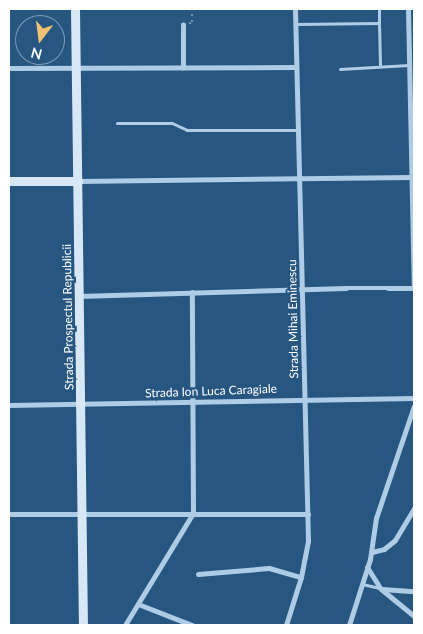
<!DOCTYPE html>
<style>
body{margin:0}
#map{position:relative;width:423px;height:634px;overflow:hidden;background:#275681;font-family:Lato,sans-serif}
div>[style]{position:absolute}
.path>*{height:1px;margin-top:-0.5px;transform-origin:0;background:repeating-linear-gradient(90deg,#afcce6 0 2.5px,transparent 0 6.5px)}
.service>*{height:3px;margin:-1.5px;padding:0 1.5px;transform-origin:1.5px;border-radius:1.5px;background:#afcce6}
.pedestrian>*{height:4.5px;margin:-2.25px;padding:0 2.25px;transform-origin:2.25px;border-radius:2.25px;background:#afcce6}
.minor>*{height:5px;margin:-2.5px;padding:0 2.5px;transform-origin:2.5px;border-radius:2.5px;background:#afcce6}
.secondary>*{height:9px;margin:-4.5px;padding:0 4.5px;transform-origin:4.5px;border-radius:4.5px;background:#d8e7f6}
span{translate:-50% -50%;white-space:nowrap;text-align:center;line-height:1.15;-webkit-text-stroke:5px #275681;paint-order:stroke}
.street-label{font-size:12px;color:#fff}
.frame{position:absolute;inset:0;border:10px solid #fff;pointer-events:none}
.north{position:absolute;left:15px;top:15px;width:50px;height:50px;box-sizing:border-box;background:#275681;border:1px solid #7d9ab3;border-radius:50%;rotate:195deg;font-size:14px;font-weight:700;line-height:20px;text-align:center;color:#fff}
.north::after{content:'';display:block;margin:auto;width:18px;height:22px;background:#eec174;clip-path:polygon(50% 0,100% 100%,50% 72%,0 100%)}
</style>
<div id="map">
<div class="path">
<i style="left:189px;top:23px;width:3px;rotate:-18deg"></i>
<i style="left:192px;top:22px;width:13px;rotate:-90deg"></i>
</div>
<div class="service">
<i style="left:379px;top:23px;width:42px;rotate:88.6deg"></i>
<i style="left:296px;top:24px;width:83px;rotate:-0.7deg"></i>
<i style="left:379px;top:23px;width:14px;rotate:-90deg"></i>
<i style="left:340px;top:69px;width:69px;rotate:-3.3deg"></i>
<i style="left:117px;top:123px;width:55px"></i>
<i style="left:172px;top:123px;width:17px;rotate:25deg"></i>
<i style="left:187px;top:130px;width:111px"></i>
<i style="left:362px;top:584px;width:18px;rotate:13deg"></i>
</div>
<div class="pedestrian">
<i style="left:183px;top:68px;width:43px;rotate:-90deg"></i>
<i style="left:346px;top:288px;width:42px"></i>
</div>
<div class="minor">
<i style="left:408px;top:9px;width:276px;rotate:88.8deg"></i>
<i style="left:9px;top:68px;width:287px;rotate:-0.2deg"></i>
<i style="left:78px;top:181px;width:336px;rotate:-0.7deg"></i>
<i style="left:388px;top:288px;width:26px"></i>
<i style="left:79px;top:296px;width:267px;rotate:-1.7deg"></i>
<i style="left:9px;top:405px;width:405px;rotate:-1deg"></i>
<i style="left:9px;top:514px;width:299px"></i>
<i style="left:372px;top:552px;width:12px;rotate:-14deg"></i>
<i style="left:384px;top:549px;width:14px;rotate:-39deg"></i>
<i style="left:395px;top:540px;width:37px;rotate:-59deg"></i>
<i style="left:367px;top:567px;width:26px;rotate:58deg"></i>
<i style="left:381px;top:589px;width:43px;rotate:39.3deg"></i>
<i style="left:198px;top:574px;width:71px;rotate:-4.8deg"></i>
<i style="left:269px;top:568px;width:33px;rotate:16deg"></i>
<i style="left:382px;top:589px;width:32px;rotate:4deg"></i>
<i style="left:138px;top:604px;width:58px;rotate:21.3deg"></i>
<i style="left:125px;top:625px;width:131px;rotate:-58.7deg"></i>
<i style="left:193px;top:513px;width:221px;rotate:-90.3deg"></i>
<i style="left:286px;top:625px;width:50px;rotate:-72.6deg"></i>
<i style="left:301px;top:577px;width:37px;rotate:-79deg"></i>
<i style="left:308px;top:541px;width:532px;rotate:-91.4deg"></i>
<i style="left:349px;top:625px;width:69px;rotate:-72.3deg"></i>
<i style="left:370px;top:559px;width:41px;rotate:-81.7deg"></i>
<i style="left:376px;top:518px;width:118px;rotate:-71.3deg"></i>
</div>
<div class="secondary">
<i style="left:75px;top:9px;width:616px;rotate:89.26deg"></i>
<i style="left:9px;top:181px;width:69px"></i>
</div>
<div class="street-label">
<span style="left:68px;top:317px;rotate:-91deg">Strada Prospectul Republicii</span>
<span style="left:293px;top:319px;rotate:-91deg">Strada Mihai Eminescu</span>
<span style="left:211px;top:391px;rotate:-2deg">Strada Ion Luca Caragiale</span>
</div>
<div class="frame"></div>
<div class="north">N</div>
</div>
